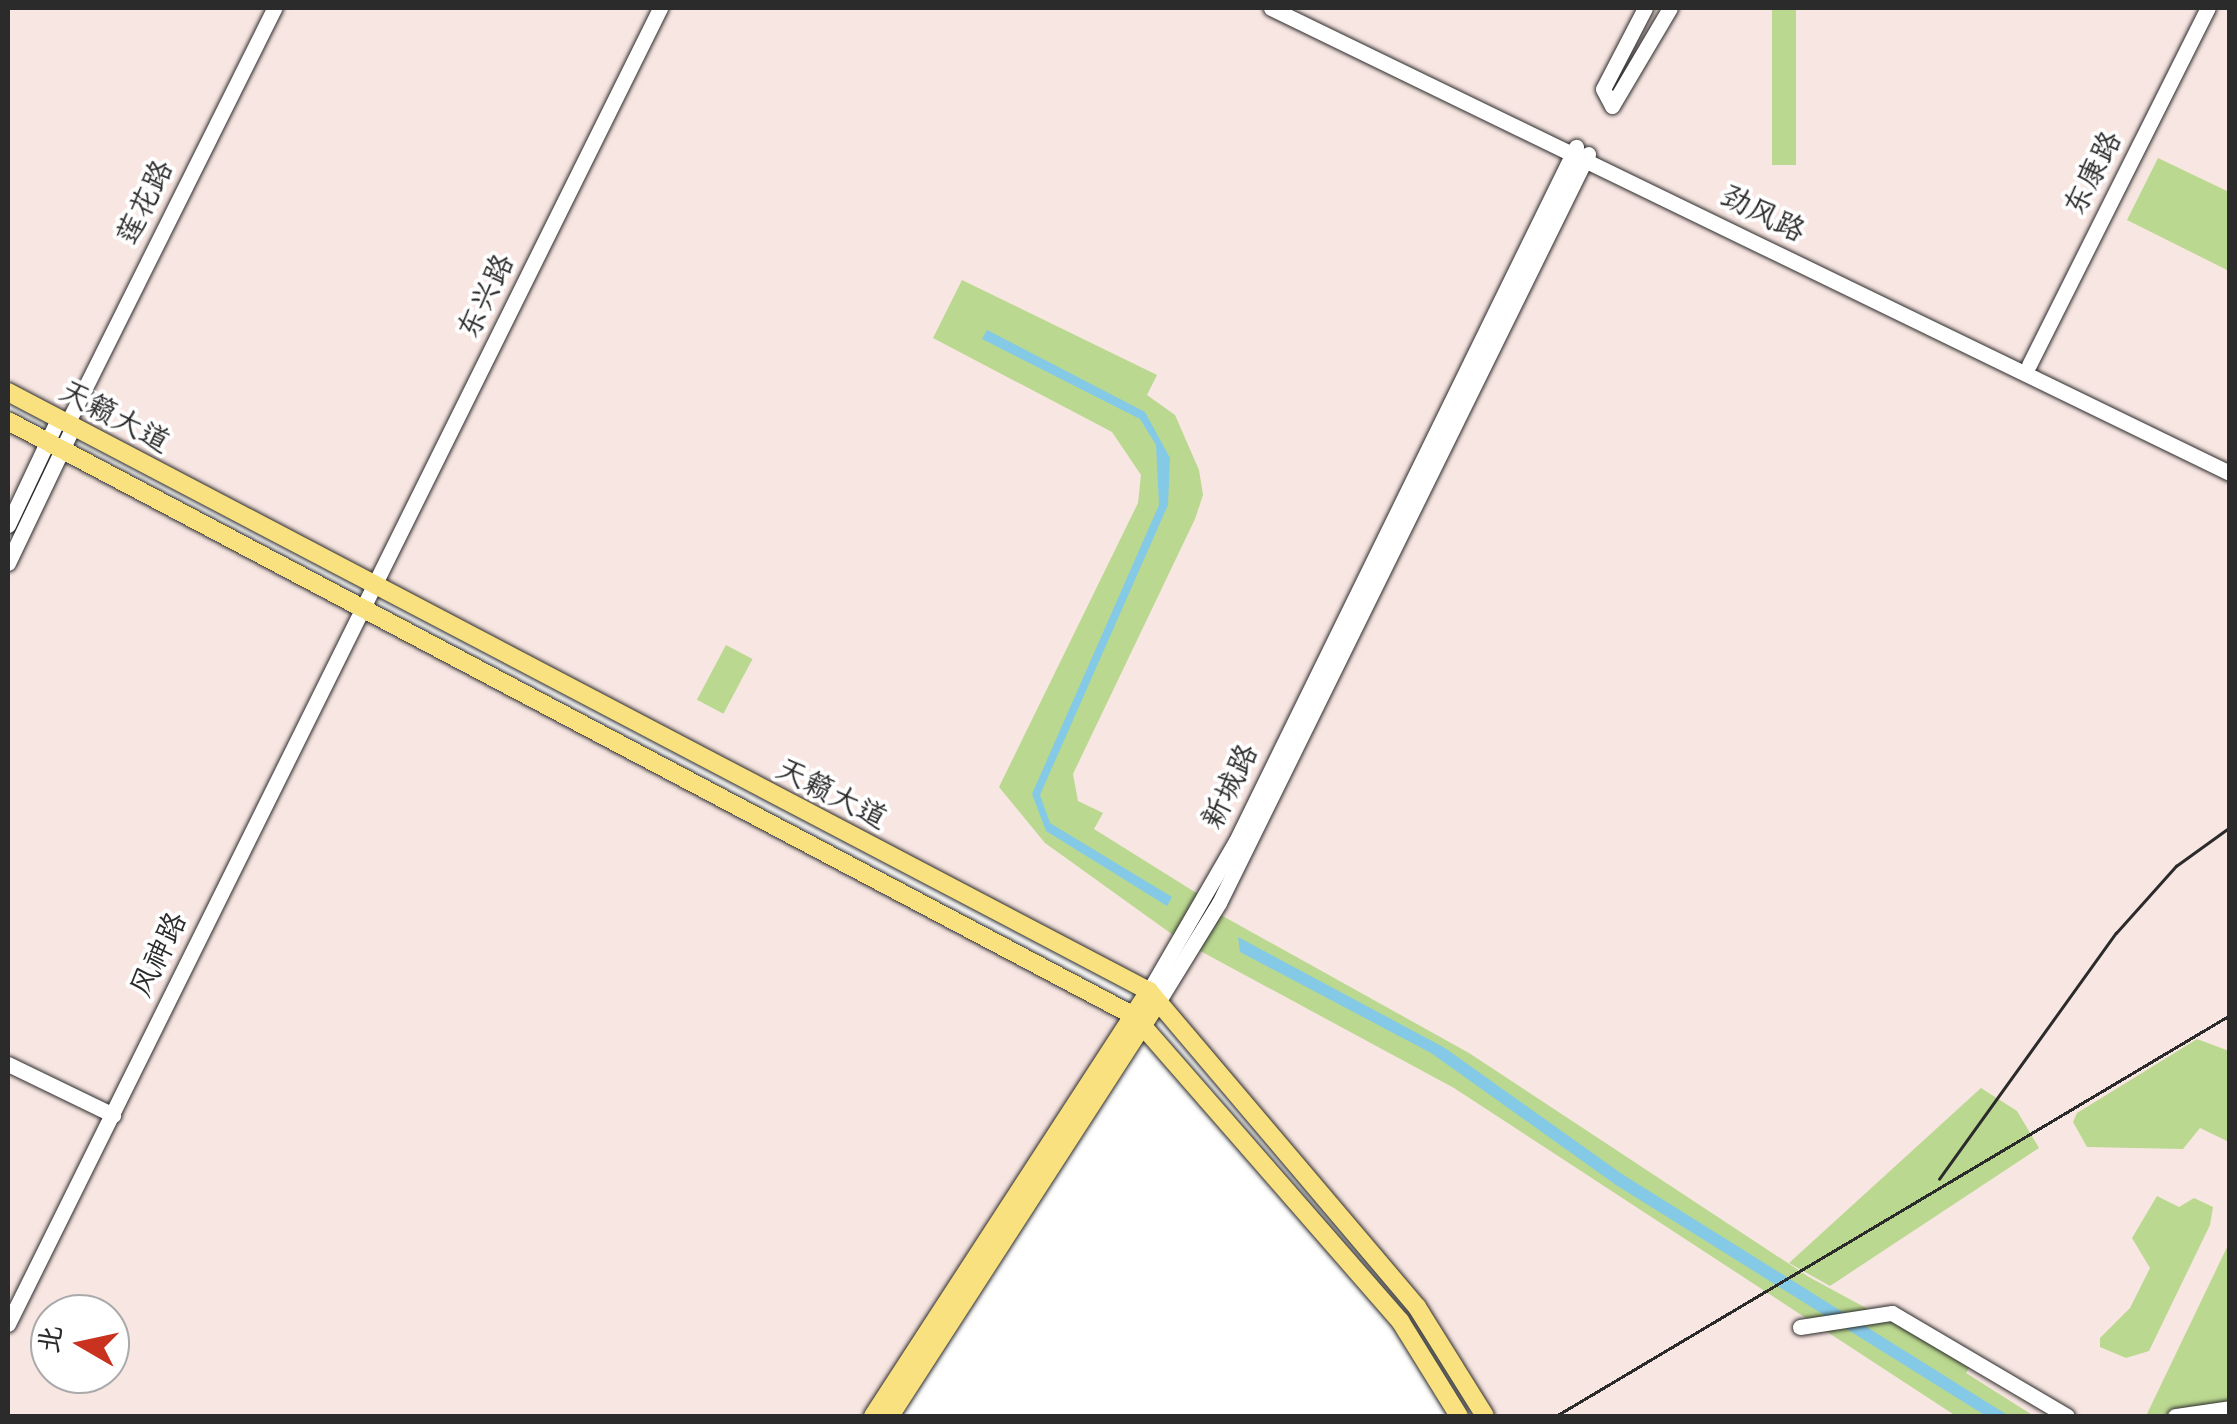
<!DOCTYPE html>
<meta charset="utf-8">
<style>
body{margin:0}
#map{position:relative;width:2237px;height:1424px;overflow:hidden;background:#fff;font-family:Kalam,"LXGW WenKai TC",sans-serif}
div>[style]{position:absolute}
.built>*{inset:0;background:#f8e6e2}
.green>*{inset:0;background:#bbd890;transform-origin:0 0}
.water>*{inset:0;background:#84c9e5}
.roads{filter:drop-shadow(0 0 2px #2b2b2b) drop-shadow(0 0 2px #2b2b2b)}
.minor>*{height:15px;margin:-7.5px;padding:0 7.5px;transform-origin:7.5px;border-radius:7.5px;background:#fff}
.major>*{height:18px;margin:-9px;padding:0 9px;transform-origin:9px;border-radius:9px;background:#fae180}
.rail>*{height:2.5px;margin:-1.25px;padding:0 1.25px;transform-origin:1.25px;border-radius:1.25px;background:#2b2b2b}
span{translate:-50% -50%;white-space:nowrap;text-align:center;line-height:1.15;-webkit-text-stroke:8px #fff;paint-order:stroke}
.street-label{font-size:30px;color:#2b2b2b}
.frame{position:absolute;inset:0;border:10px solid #2b2b2b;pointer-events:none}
.north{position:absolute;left:30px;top:1294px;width:100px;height:100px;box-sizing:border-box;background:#fff;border:2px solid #aaa;border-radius:50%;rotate:279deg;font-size:28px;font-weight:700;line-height:40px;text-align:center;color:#2b2b2b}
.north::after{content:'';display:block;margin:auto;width:35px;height:45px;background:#c8321e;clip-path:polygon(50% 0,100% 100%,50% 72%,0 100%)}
</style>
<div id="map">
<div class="built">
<i style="clip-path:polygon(evenodd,8px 8px,2229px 8px,2229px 1406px,2150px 1416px,1485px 1416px,1417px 1306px,1149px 990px,8px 392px,8px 8px,1759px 1246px,1809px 1277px,1876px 1314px,1728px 1267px,1759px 1246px)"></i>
<i style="clip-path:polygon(8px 421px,48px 442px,8px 525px)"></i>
<i style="clip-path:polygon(evenodd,63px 450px,1134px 1016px,874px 1416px,8px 1416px,8px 563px,63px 450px,50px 1314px,110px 1314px,110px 1374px,50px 1374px,50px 1314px)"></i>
</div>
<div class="green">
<i style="left:1772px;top:8px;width:24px;height:157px"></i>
<i style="clip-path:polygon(2158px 158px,2229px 192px,2229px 271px,2127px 220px)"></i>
<i style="clip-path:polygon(962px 280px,1157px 375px,1147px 395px,1175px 415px,1199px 470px,1203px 495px,1195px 519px,1073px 774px,1078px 801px,1103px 813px,1094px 829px,1206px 899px,1203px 905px,1469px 1053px,1809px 1277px,1971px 1365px,1966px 1373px,2034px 1416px,1956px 1416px,1454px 1088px,1180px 940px,1045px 843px,999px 787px,1138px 503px,1141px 475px,1112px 432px,933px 338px)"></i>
<i style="left:726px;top:645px;width:30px;height:62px;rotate:28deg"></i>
<i style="clip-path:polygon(2197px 1039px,2229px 1051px,2229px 1142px,2200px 1128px,2183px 1149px,2087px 1147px,2073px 1122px,2077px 1113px)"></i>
<i style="clip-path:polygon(1981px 1088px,2017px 1111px,2039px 1148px,1830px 1286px,1789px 1263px)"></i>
<i style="clip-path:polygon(2157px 1196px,2179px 1207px,2194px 1198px,2213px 1207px,2210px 1225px,2149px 1351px,2126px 1358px,2100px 1347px,2100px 1338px,2130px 1308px,2150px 1268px,2132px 1238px)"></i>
<i style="clip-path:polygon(2229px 1243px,2229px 1408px,2146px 1416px)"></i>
</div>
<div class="water">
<i style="clip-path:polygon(987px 330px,1145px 412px,1170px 458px,1168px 505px,1040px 795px,1050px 823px,1172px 897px,1167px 906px,1046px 831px,1032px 794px,1159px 505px,1156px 445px,1140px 419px,982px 339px)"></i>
<i style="clip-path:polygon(1238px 937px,1445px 1048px,1622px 1174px,2009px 1416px,1986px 1416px,1616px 1185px,1431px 1053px,1240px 952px)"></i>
</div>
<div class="roads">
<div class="minor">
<i style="left:1271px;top:8px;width:1066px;rotate:25.87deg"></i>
<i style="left:1645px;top:8px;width:91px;rotate:117.4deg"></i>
<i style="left:1603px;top:89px;width:19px;rotate:62deg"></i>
<i style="left:1612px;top:106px;width:114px;rotate:-59.4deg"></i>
<i style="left:2029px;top:365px;width:399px;rotate:-63.4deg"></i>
<i style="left:67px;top:424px;width:465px;rotate:-63.5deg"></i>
<i style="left:8px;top:525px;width:117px;rotate:-64.7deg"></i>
<i style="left:8px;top:563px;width:151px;rotate:-64.5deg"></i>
<i style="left:1149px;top:991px;width:173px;rotate:-59.9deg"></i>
<i style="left:1236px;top:841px;width:773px;rotate:-63.9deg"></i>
<i style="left:1158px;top:1002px;width:116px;rotate:-58.4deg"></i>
<i style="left:1219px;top:903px;width:835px;rotate:-63.77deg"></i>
<i style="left:8px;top:1064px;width:117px;rotate:25.9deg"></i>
<i style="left:8px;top:1324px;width:1469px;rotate:-63.64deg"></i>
<i style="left:1800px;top:1327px;width:93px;rotate:-8.7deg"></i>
<i style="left:1892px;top:1313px;width:203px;rotate:30.5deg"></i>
<i style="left:2175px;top:1416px;width:56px;rotate:-8.3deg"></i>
</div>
<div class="major">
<i style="left:8px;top:392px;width:1289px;rotate:27.7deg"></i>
<i style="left:1149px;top:991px;width:414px;rotate:49.7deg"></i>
<i style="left:1417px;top:1307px;width:128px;rotate:58deg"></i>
<i style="left:8px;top:421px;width:1274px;rotate:27.85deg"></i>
<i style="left:1134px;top:1016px;width:405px;rotate:48.9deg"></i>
<i style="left:1400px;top:1321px;width:112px;rotate:58.2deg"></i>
<i style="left:873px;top:1416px;width:507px;rotate:-57deg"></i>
<i style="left:890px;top:1416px;width:493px;rotate:-57.1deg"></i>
</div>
</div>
<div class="rail">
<i style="left:1939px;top:1179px;width:303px;rotate:-54.3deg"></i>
<i style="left:2116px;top:933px;width:90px;rotate:-48.2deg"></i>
<i style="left:2176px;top:866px;width:67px;rotate:-35.8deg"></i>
<i style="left:1556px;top:1416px;width:784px;rotate:-30.75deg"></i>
</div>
<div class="street-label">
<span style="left:2094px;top:174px;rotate:-63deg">东康路</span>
<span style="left:146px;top:203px;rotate:-64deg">莲花路</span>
<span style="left:1762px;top:215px;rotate:26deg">劲风路</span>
<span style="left:487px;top:297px;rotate:-64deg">东兴路</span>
<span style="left:114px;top:418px;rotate:28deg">天籁大道</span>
<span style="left:1231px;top:787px;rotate:-64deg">新城路</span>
<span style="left:831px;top:795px;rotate:27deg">天籁大道</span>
<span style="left:160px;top:955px;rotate:-64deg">风神路</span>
</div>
<div class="frame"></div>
<div class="north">北</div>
</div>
